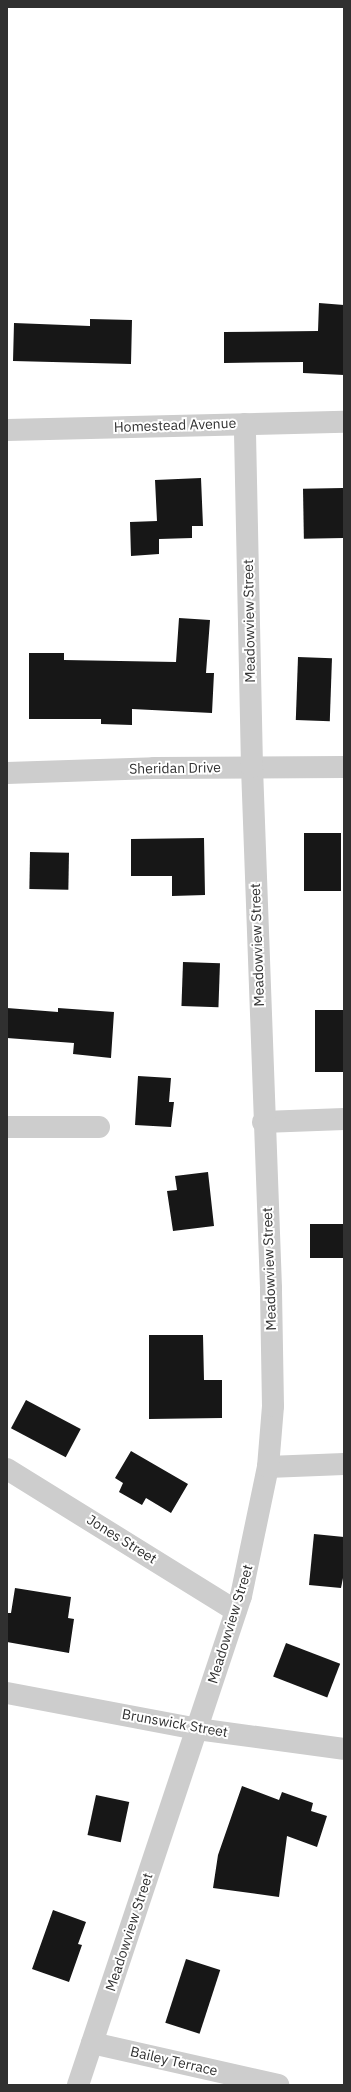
<!DOCTYPE html>
<style>
body{margin:0}
#map{position:relative;width:351px;height:2092px;overflow:hidden;background:#fff;font-family:"IBM Plex Sans",sans-serif}
div>[style]{position:absolute}
.building>*{inset:0;background:#171717;transform-origin:0 0}
.minor>*{height:22px;margin:-11px;padding:0 11px;transform-origin:11px;border-radius:11px;background:#cdcdcd}
span{translate:-50% -50%;white-space:nowrap;text-align:center;line-height:1.15;-webkit-text-stroke:4px #fff;paint-order:stroke}
.street-label{font-size:14px;color:#303030}
.frame{position:absolute;inset:0;border:8px solid #303030;pointer-events:none}
</style>
<div id="map">
<div class="building">
<i style="clip-path:polygon(319px 303px,344px 305px,344px 375px,303px 373px,303px 362px,224px 363px,224px 332px,318px 331px)"></i>
<i style="clip-path:polygon(90px 319px,132px 320px,131px 364px,13px 361px,14px 323px,90px 326px)"></i>
<i style="clip-path:polygon(201px 478px,203px 526px,192px 526px,192px 538px,159px 539px,159px 554px,131px 556px,130px 522px,157px 521px,155px 480px)"></i>
<i style="left:343px;top:488px;width:50px;height:40px;rotate:89deg"></i>
<i style="clip-path:polygon(179px 618px,210px 620px,206px 673px,214px 673px,212px 713px,132px 709px,132px 725px,101px 724px,101px 719px,29px 719px,29px 653px,64px 653px,64px 660px,176px 662px)"></i>
<i style="left:298px;top:657px;width:34px;height:63px;rotate:2deg"></i>
<i style="left:304px;top:833px;width:37px;height:58px"></i>
<i style="clip-path:polygon(204px 838px,205px 895px,172px 896px,172px 876px,131px 876px,131px 839px)"></i>
<i style="left:30px;top:852px;width:39px;height:37px;rotate:1deg"></i>
<i style="left:183px;top:962px;width:37px;height:44px;rotate:2deg"></i>
<i style="clip-path:polygon(7px 1008px,58px 1012px,58px 1008px,114px 1012px,111px 1058px,73px 1054px,74px 1043px,7px 1038px)"></i>
<i style="left:344px;top:1010px;width:62px;height:29px;rotate:90deg"></i>
<i style="clip-path:polygon(138px 1076px,171px 1078px,169px 1102px,174px 1102px,171px 1127px,135px 1125px)"></i>
<i style="clip-path:polygon(208px 1172px,214px 1226px,173px 1231px,167px 1191px,177px 1190px,175px 1176px)"></i>
<i style="left:310px;top:1224px;width:34px;height:34px"></i>
<i style="clip-path:polygon(149px 1335px,203px 1335px,204px 1380px,222px 1380px,222px 1418px,149px 1419px)"></i>
<i style="left:26px;top:1400px;width:62px;height:32px;rotate:28deg"></i>
<i style="clip-path:polygon(131px 1451px,188px 1484px,171px 1513px,146px 1498px,142px 1505px,119px 1492px,123px 1483px,115px 1478px)"></i>
<i style="clip-path:polygon(314px 1534px,344px 1537px,344px 1573px,341px 1588px,309px 1585px)"></i>
<i style="clip-path:polygon(15px 1588px,71px 1597px,68px 1618px,74px 1619px,69px 1653px,7px 1642px,7px 1613px,11px 1613px)"></i>
<i style="left:286px;top:1643px;width:58px;height:36px;rotate:21deg"></i>
<i style="clip-path:polygon(242px 1786px,279px 1800px,282px 1792px,313px 1803px,311px 1811px,327px 1816px,317px 1847px,287px 1836px,279px 1897px,213px 1888px,218px 1855px)"></i>
<i style="left:96px;top:1795px;width:34px;height:41px;rotate:12deg"></i>
<i style="clip-path:polygon(53px 1910px,86px 1922px,78px 1944px,82px 1945px,69px 1982px,32px 1969px)"></i>
<i style="left:186px;top:1959px;width:36px;height:67px;rotate:18deg"></i>
</div>
<div class="minor">
<i style="left:7px;top:430px;width:337px;rotate:-1.4deg"></i>
<i style="left:7px;top:773px;width:147px;rotate:-1.9deg"></i>
<i style="left:154px;top:768px;width:190px;rotate:-0.3deg"></i>
<i style="left:263px;top:1122px;width:81px;rotate:-2.1deg"></i>
<i style="left:7px;top:1127px;width:92px"></i>
<i style="left:268px;top:1467px;width:76px;rotate:-2.3deg"></i>
<i style="left:7px;top:1469px;width:269px;rotate:31.8deg"></i>
<i style="left:7px;top:1693px;width:193px;rotate:10.7deg"></i>
<i style="left:197px;top:1729px;width:148px;rotate:7.7deg"></i>
<i style="left:92px;top:2043px;width:191px;rotate:12.7deg"></i>
<i style="left:78px;top:2085px;width:515px;rotate:-71.57deg"></i>
<i style="left:241px;top:1596px;width:132px;rotate:-78.2deg"></i>
<i style="left:268px;top:1467px;width:61px;rotate:-85.3deg"></i>
<i style="left:273px;top:1406px;width:118px;rotate:-91deg"></i>
<i style="left:271px;top:1288px;width:521px;rotate:-92.09deg"></i>
<i style="left:252px;top:767px;width:343px;rotate:-91.2deg"></i>
</div>
<div class="street-label">
<span style="left:175px;top:425px;rotate:-2deg">Homestead Avenue</span>
<span style="left:249px;top:621px;rotate:-91deg">Meadowview Street</span>
<span style="left:175px;top:768px;rotate:-1deg">Sheridan Drive</span>
<span style="left:257px;top:945px;rotate:-92deg">Meadowview Street</span>
<span style="left:269px;top:1269px;rotate:-92deg">Meadowview Street</span>
<span style="left:122px;top:1539px;rotate:32deg">Jones Street</span>
<span style="left:230px;top:1624px;rotate:-73deg">Meadowview Street</span>
<span style="left:175px;top:1723px;rotate:10deg">Brunswick Street</span>
<span style="left:129px;top:1932px;rotate:-72deg">Meadowview Street</span>
<span style="left:174px;top:2061px;rotate:13deg">Bailey Terrace</span>
</div>
<div class="frame"></div>
</div>
